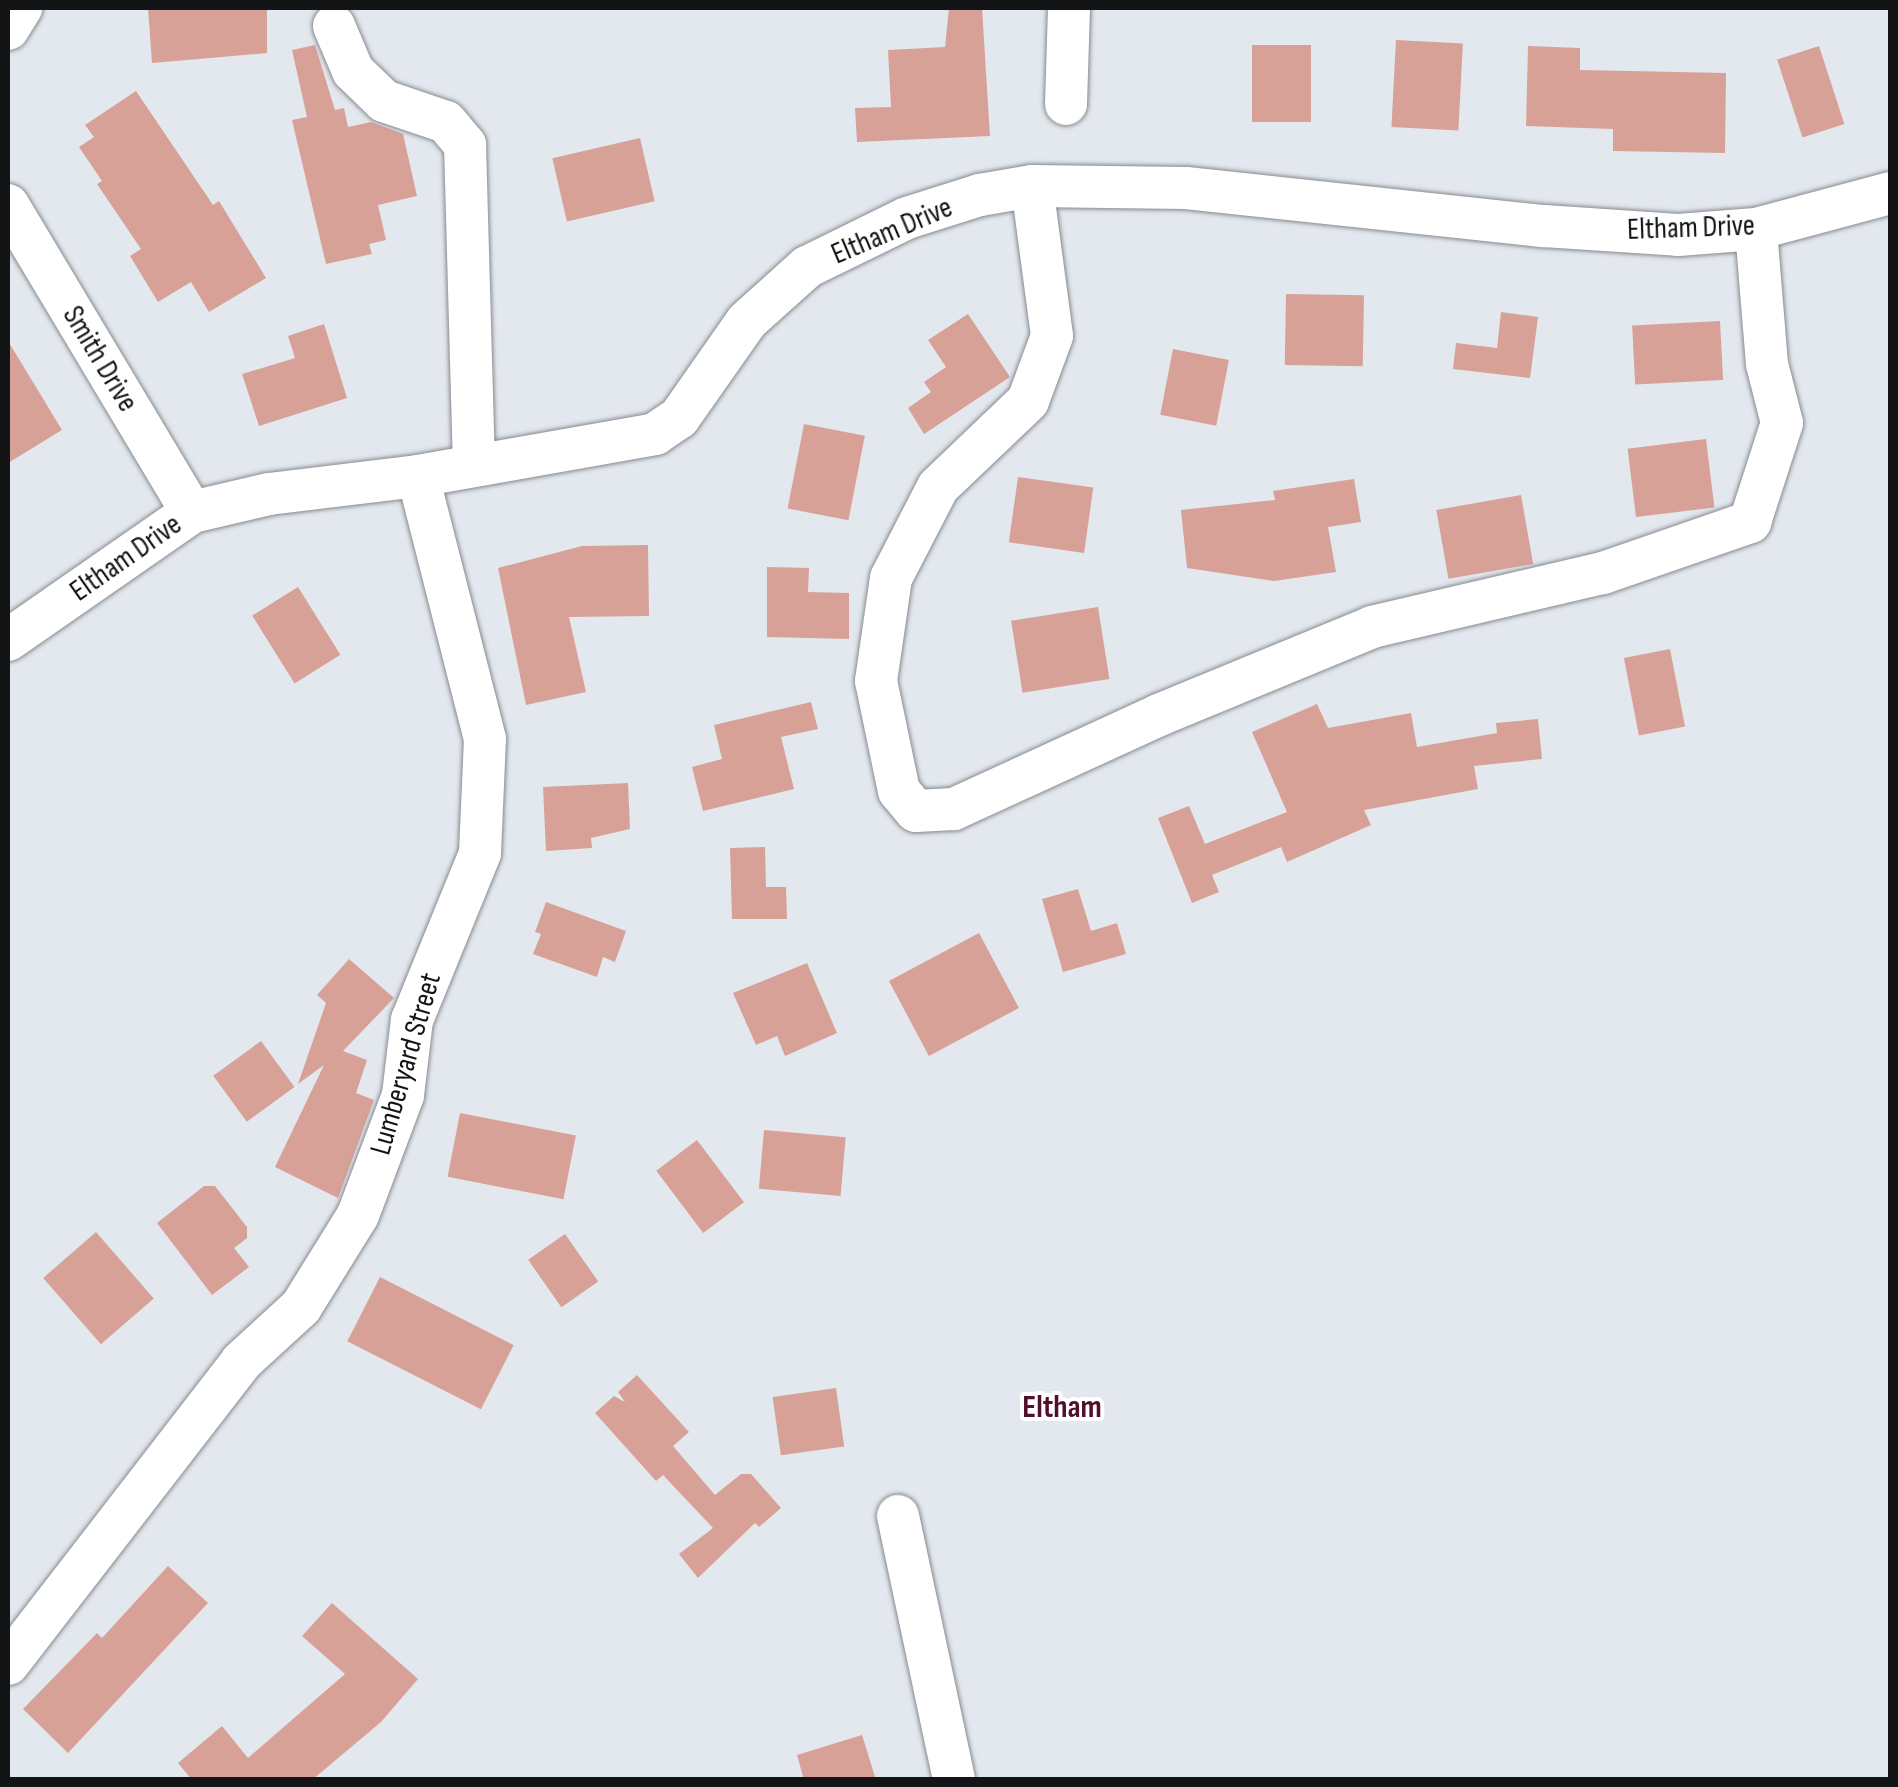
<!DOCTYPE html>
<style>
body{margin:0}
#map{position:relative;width:1898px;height:1787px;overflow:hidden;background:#e3e8ee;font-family:"Sofia Sans Condensed",sans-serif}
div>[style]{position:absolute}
.building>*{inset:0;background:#d7a198;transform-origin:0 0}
.roads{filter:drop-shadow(0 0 2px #868b90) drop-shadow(0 0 2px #868b90)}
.minor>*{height:42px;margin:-21px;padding:0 21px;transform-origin:21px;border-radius:21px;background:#fff}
span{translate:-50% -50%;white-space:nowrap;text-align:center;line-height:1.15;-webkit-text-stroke:8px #fff;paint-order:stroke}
.street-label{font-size:30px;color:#121416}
.neighbourhood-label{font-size:32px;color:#52102b;font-weight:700}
.frame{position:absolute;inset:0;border:10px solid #121416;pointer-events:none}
</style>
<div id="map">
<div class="building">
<i style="clip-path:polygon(148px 8px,267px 8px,267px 53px,152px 63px)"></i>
<i style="clip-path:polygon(949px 8px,982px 8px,990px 136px,857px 142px,855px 108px,891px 107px,888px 50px,945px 47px)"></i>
<i style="left:1396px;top:40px;width:67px;height:87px;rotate:3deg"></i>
<i style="clip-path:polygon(315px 45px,335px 110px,344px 108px,348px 127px,371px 122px,403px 134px,417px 196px,378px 205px,386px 240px,369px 244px,372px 254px,326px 264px,292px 120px,307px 117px,292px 50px)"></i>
<i style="left:1252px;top:45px;width:59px;height:77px"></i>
<i style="clip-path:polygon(1528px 46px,1580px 48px,1580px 70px,1726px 73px,1725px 153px,1613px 151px,1613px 129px,1526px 126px)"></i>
<i style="left:1819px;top:46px;width:82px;height:44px;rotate:72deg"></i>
<i style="clip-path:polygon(136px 91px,213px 205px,219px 201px,266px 278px,209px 312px,191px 282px,158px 302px,130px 256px,141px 249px,97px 184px,102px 181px,79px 147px,94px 137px,85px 125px)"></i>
<i style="left:640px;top:138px;width:65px;height:90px;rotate:77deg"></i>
<i style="left:1286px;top:294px;width:78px;height:71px;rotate:1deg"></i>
<i style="clip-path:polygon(1501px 312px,1538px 317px,1530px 378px,1453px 369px,1456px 343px,1497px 348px)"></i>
<i style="clip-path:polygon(968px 314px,1010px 377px,924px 434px,908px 408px,931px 392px,924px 382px,946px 367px,928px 340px)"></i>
<i style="left:1720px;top:321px;width:59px;height:88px;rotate:87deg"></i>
<i style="clip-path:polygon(324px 324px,347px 398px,259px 426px,242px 374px,295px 358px,288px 336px)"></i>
<i style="clip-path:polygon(8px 341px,62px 430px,8px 463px)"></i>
<i style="left:1173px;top:349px;width:57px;height:67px;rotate:11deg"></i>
<i style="left:804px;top:424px;width:62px;height:86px;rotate:11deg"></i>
<i style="left:1706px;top:439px;width:69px;height:79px;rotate:83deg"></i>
<i style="left:1018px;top:477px;width:76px;height:66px;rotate:8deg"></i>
<i style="clip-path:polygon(1354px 479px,1361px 522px,1328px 527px,1336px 572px,1274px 581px,1187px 568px,1181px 510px,1275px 500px,1273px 491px)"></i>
<i style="left:1521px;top:495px;width:70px;height:86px;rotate:80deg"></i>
<i style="clip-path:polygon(648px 545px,649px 616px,569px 617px,586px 692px,526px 705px,498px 568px,582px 546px)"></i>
<i style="clip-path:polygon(767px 567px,809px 568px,808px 592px,849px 593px,849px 639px,767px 637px)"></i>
<i style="left:298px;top:587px;width:80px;height:54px;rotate:58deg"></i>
<i style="left:1098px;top:607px;width:73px;height:88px;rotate:81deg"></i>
<i style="left:1670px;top:649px;width:79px;height:47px;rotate:79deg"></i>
<i style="clip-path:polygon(811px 702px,818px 729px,781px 737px,794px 789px,703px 811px,692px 767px,722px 759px,714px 725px)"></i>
<i style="clip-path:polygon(1317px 704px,1328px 728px,1411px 713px,1417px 747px,1497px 733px,1496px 723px,1538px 719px,1542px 759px,1474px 766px,1478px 789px,1364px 810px,1371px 825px,1287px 862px,1281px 847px,1212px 875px,1219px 892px,1192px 903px,1158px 818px,1189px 806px,1205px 844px,1287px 812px,1252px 732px)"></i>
<i style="clip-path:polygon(628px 783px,630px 829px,591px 838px,592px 848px,546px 851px,543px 787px)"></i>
<i style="clip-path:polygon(765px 847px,766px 887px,786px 887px,787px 919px,732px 919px,730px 848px)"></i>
<i style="clip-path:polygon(1078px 889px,1091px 931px,1117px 923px,1126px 954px,1063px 972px,1042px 899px)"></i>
<i style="clip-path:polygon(546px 902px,626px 931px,615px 962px,603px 957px,597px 977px,533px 954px,541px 934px,535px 932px)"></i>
<i style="left:979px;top:933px;width:85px;height:102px;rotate:62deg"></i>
<i style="clip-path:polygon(349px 959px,394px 998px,343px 1051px,367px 1060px,356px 1093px,374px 1100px,338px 1198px,275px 1167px,324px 1065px,298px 1084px,326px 1003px,317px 995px)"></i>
<i style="clip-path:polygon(807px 963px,837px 1033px,785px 1056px,777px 1036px,756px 1045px,733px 993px)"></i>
<i style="left:261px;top:1041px;width:57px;height:59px;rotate:54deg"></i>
<i style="left:460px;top:1113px;width:118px;height:65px;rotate:11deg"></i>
<i style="left:764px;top:1130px;width:82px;height:59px;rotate:5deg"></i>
<i style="left:697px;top:1140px;width:78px;height:51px;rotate:53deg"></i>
<i style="clip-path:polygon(204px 1186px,215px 1186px,247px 1227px,247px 1238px,234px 1248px,249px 1267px,212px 1295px,157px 1223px)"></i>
<i style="left:96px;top:1232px;width:88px;height:70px;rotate:49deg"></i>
<i style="left:565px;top:1234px;width:58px;height:45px;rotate:55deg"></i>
<i style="left:380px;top:1277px;width:150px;height:72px;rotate:27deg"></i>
<i style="clip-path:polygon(637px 1375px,689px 1432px,673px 1446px,715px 1495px,741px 1474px,751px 1474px,781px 1508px,759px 1527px,755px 1523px,698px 1578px,679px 1554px,713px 1528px,663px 1475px,656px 1481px,595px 1413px,614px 1396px,625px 1402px,618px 1392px)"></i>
<i style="left:836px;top:1388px;width:59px;height:64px;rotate:82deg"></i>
<i style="clip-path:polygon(168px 1566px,208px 1603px,68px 1753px,23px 1709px,97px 1633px,102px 1638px)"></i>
<i style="clip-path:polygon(332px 1603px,418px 1679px,381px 1722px,312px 1780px,192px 1780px,178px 1763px,222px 1726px,248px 1758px,345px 1674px,302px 1636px)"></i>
<i style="clip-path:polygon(862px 1735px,876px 1780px,804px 1780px,797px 1755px)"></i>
</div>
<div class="roads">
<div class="minor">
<i style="left:334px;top:26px;width:49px;rotate:67.1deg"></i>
<i style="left:353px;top:71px;width:43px;rotate:44.1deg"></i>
<i style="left:384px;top:101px;width:65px;rotate:18.7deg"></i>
<i style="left:446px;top:122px;width:30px;rotate:50deg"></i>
<i style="left:465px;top:145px;width:320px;rotate:88.4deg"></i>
<i style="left:8px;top:29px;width:25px;rotate:-58deg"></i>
<i style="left:1066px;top:104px;width:96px;rotate:-88.2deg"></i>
<i style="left:1032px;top:186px;width:151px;rotate:82.4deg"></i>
<i style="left:1052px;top:336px;width:69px;rotate:110.3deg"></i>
<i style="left:1028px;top:401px;width:124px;rotate:136.3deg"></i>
<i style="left:938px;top:487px;width:102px;rotate:117.3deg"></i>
<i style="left:891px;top:578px;width:104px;rotate:98.3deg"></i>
<i style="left:876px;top:681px;width:112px;rotate:78.2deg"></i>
<i style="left:899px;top:791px;width:26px;rotate:50deg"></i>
<i style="left:916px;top:811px;width:38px;rotate:-3deg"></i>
<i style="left:954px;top:809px;width:226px;rotate:-24.6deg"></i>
<i style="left:1159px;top:715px;width:230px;rotate:-22.4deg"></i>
<i style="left:1372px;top:627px;width:237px;rotate:-13.2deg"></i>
<i style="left:1603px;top:573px;width:156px;rotate:-19.1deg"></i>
<i style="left:1750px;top:522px;width:104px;rotate:-72.1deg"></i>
<i style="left:1782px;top:423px;width:61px;rotate:-104.3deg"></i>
<i style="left:1767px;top:364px;width:135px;rotate:-94.7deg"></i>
<i style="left:8px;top:205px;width:358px;rotate:59.1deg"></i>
<i style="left:8px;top:640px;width:224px;rotate:-34.8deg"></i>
<i style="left:192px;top:512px;width:79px;rotate:-13.2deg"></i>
<i style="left:269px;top:494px;width:150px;rotate:-6.9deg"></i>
<i style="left:418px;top:476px;width:241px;rotate:-10deg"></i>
<i style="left:655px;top:434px;width:29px;rotate:-34deg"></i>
<i style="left:679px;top:418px;width:118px;rotate:-55deg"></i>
<i style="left:747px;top:321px;width:81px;rotate:-42deg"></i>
<i style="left:807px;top:267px;width:111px;rotate:-26.1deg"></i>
<i style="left:907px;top:218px;width:77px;rotate:-17.5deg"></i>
<i style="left:980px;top:195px;width:53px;rotate:-9.8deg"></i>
<i style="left:1032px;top:186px;width:154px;rotate:0.7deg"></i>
<i style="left:1186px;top:188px;width:360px;rotate:6.1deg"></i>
<i style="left:1544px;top:226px;width:134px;rotate:3.8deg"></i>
<i style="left:1678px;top:235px;width:78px;rotate:-4.4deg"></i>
<i style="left:1756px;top:229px;width:139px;rotate:-15deg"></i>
<i style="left:898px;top:1516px;width:270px;rotate:78deg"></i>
<i style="left:8px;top:1664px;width:381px;rotate:-52.3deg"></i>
<i style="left:241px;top:1362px;width:81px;rotate:-42.5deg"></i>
<i style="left:301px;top:1307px;width:108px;rotate:-58.2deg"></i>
<i style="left:358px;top:1215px;width:128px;rotate:-69.4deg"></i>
<i style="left:403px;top:1095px;width:76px;rotate:-83.2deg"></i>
<i style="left:412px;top:1020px;width:180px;rotate:-67.8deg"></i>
<i style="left:480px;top:853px;width:114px;rotate:-87.5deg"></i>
<i style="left:485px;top:739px;width:271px;rotate:-104.3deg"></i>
</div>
</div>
<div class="street-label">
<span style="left:1691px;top:228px;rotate:-2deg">Eltham Drive</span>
<span style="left:892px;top:231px;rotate:-23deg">Eltham Drive</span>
<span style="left:100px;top:359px;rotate:59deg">Smith Drive</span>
<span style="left:126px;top:558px;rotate:-35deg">Eltham Drive</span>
<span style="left:406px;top:1064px;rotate:-74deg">Lumberyard Street</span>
</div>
<div class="neighbourhood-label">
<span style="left:1062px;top:1408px">Eltham</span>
</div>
<div class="frame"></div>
</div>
